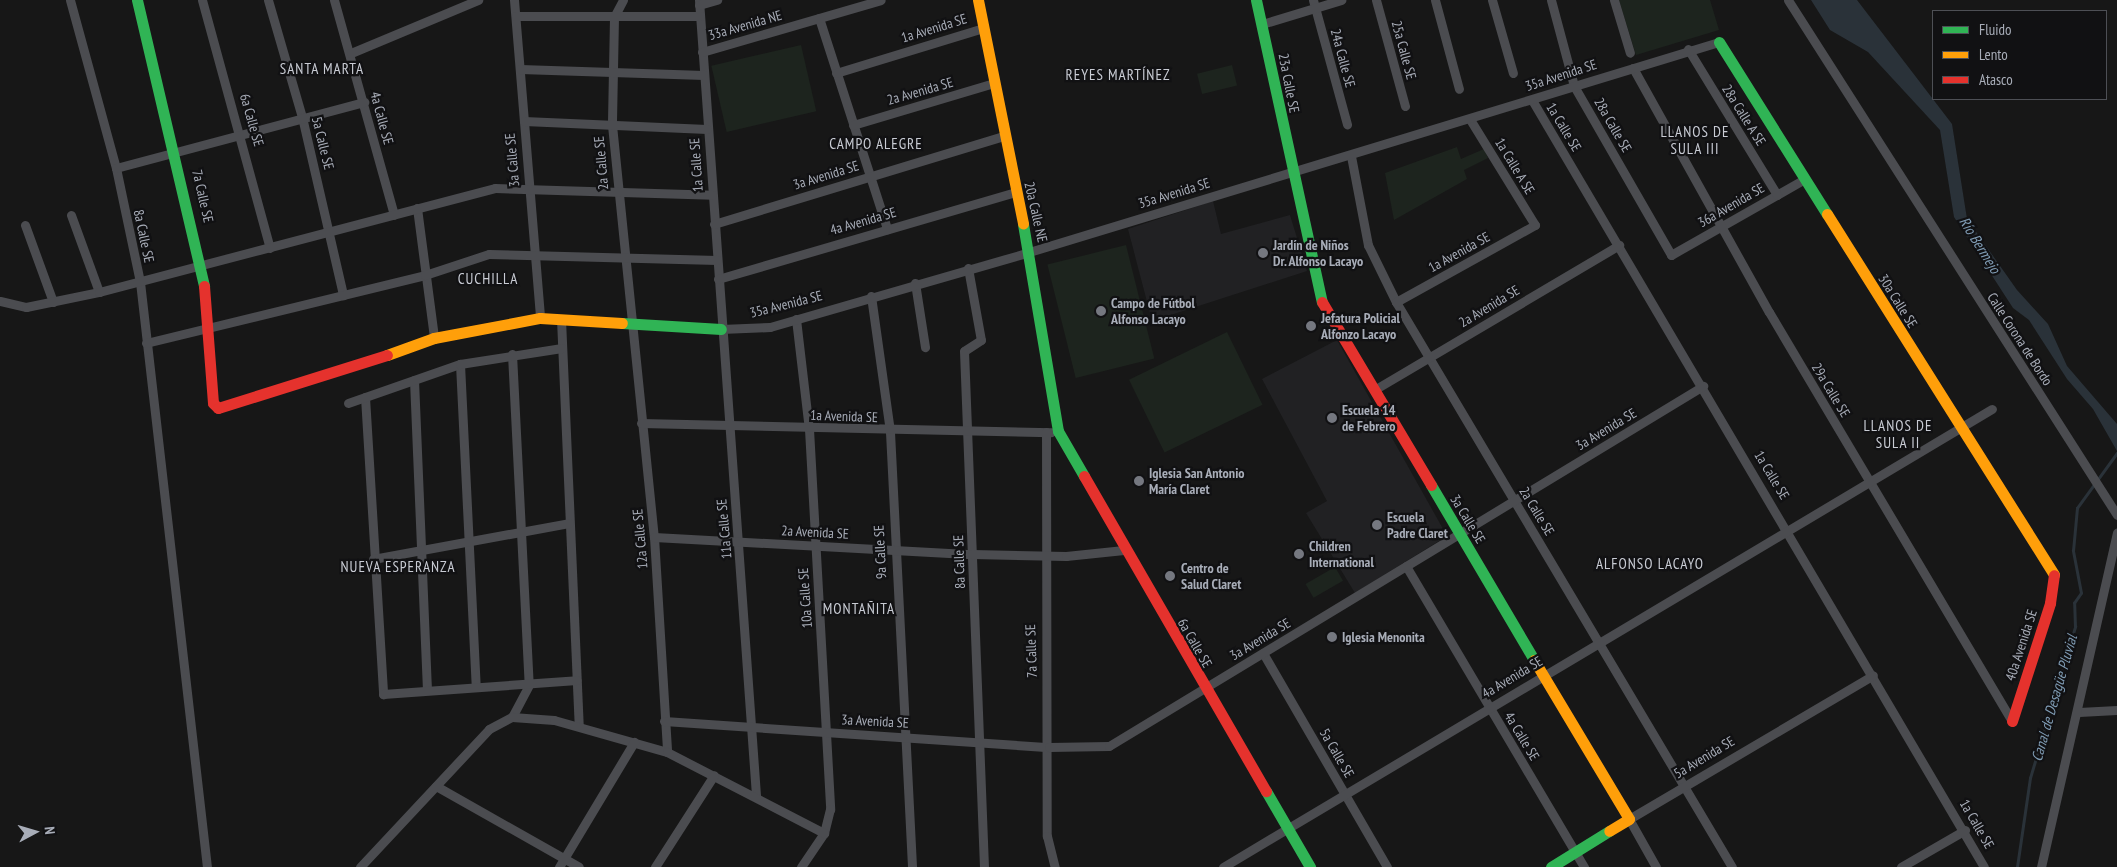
<!DOCTYPE html>
<meta charset="utf-8">
<style>
body{margin:0}
#map{position:relative;width:2117px;height:867px;overflow:hidden;background:#171717;font-family:"PT Sans Narrow",sans-serif}
div>[style]{position:absolute}
.built>*{inset:0;background:#212123}
.green>*{inset:0;background:#1d241e;transform-origin:0 0}
.water>*{inset:0;background:#2a3239}
.stream>*{height:2.5px;margin:-1.25px;padding:0 1.25px;transform-origin:1.25px;border-radius:1.25px;background:#2a3239}
.street>*{height:9px;margin:-4.5px;padding:0 4.5px;transform-origin:4.5px;border-radius:4.5px;background:#4b4c50}
.fast>*{height:11px;margin:-5.5px;padding:0 5.5px;transform-origin:5.5px;border-radius:5.5px;background:#30b455}
.slow>*{height:11px;margin:-5.5px;padding:0 5.5px;transform-origin:5.5px;border-radius:5.5px;background:#ff9f0a}
.jam>*{height:11px;margin:-5.5px;padding:0 5.5px;transform-origin:5.5px;border-radius:5.5px;background:#e5322d}
.dots>*{width:14px;height:14px;translate:-50% -50%;box-sizing:border-box;border:2px solid #111113;border-radius:50%}
span{translate:-50% -50%;white-space:nowrap;text-align:center;line-height:1.15;-webkit-text-stroke:4.5px #111113;paint-order:stroke}
.street-label{font-size:14px;color:#a8adb8}
.poi-label{font-size:14px;color:#a8adb8;font-weight:700}
.left{translate:0 -50%;text-align:left}
.neighbourhood-label{font-size:15px;color:#c9ccd4;letter-spacing:1px}
.water-label{font-size:15px;color:#7f9bb3;font-style:italic}
.legend{position:absolute;left:1932px;top:10px;width:175px;height:90px;box-sizing:border-box;background:#111113;border:1px solid #4d4f55;margin:0;padding:6px 9px;list-style:none;font-size:15px;color:#a8adb8}
.legend li{display:flex;align-items:center;gap:10px;height:25px}
.legend b{width:25px;border:1px solid #4d4f55}
.north{position:absolute;left:10px;top:807px;width:50px;height:50px;-webkit-text-stroke:4px #111113;paint-order:stroke;rotate:84deg;font-size:14px;font-weight:700;line-height:20px;text-align:center;color:#a8adb8}
.north::after{content:'';display:block;margin:auto;width:18px;height:22px;background:#a8adb8;clip-path:polygon(50% 0,100% 100%,50% 72%,0 100%)}
</style>
<div id="map">
<div class="built">
<i style="clip-path:polygon(1213px 201px,1221px 234px,1290px 215px,1307px 271px,1152px 321px,1128px 229px)"></i>
<i style="clip-path:polygon(1337px 340px,1447px 536px,1355px 593px,1306px 513px,1327px 501px,1262px 379px)"></i>
</div>
<div class="green">
<i style="clip-path:polygon(1619px 0,1710px 0,1719px 30px,1636px 55px)"></i>
<i style="left:801px;top:45px;width:68px;height:92px;rotate:77deg"></i>
<i style="left:1232px;top:65px;width:21px;height:36px;rotate:76deg"></i>
<i style="clip-path:polygon(1457px 147px,1461px 159px,1484px 149px,1488px 158px,1464px 170px,1467px 179px,1394px 220px,1385px 173px)"></i>
<i style="left:1126px;top:245px;width:117px;height:81px;rotate:76deg"></i>
<i style="left:1227px;top:332px;width:81px;height:109px;rotate:64deg"></i>
<i style="left:1335px;top:567px;width:16px;height:34px;rotate:60deg"></i>
</div>
<div class="water">
<i style="clip-path:polygon(1811px 0,1857px 0,1952px 124px,1967px 219px,2017px 290px,2048px 324px,2067px 366px,2117px 424px,2117px 451px,2093px 409px,2067px 379px,2029px 320px,2013px 308px,1954px 217px,1940px 130px,1868px 52px,1830px 30px)"></i>
</div>
<div class="stream">
<i style="left:2017px;top:867px;width:90px;rotate:-81.7deg"></i>
<i style="left:2030px;top:778px;width:158px;rotate:-73.4deg"></i>
<i style="left:2075px;top:627px;width:24px;rotate:-92deg"></i>
<i style="left:2074px;top:603px;width:12px;rotate:-55deg"></i>
<i style="left:2081px;top:593px;width:43px;rotate:-100.8deg"></i>
<i style="left:2073px;top:551px;width:43px;rotate:-84.7deg"></i>
<i style="left:2077px;top:508px;width:68px;rotate:-54deg"></i>
</div>
<div class="street">
<i style="left:70px;top:0;width:174px;rotate:74.7deg"></i>
<i style="left:116px;top:168px;width:116px;rotate:78.1deg"></i>
<i style="left:140px;top:282px;width:589px;rotate:83.47deg"></i>
<i style="left:202px;top:0;width:257px;rotate:74.7deg"></i>
<i style="left:268px;top:0;width:122px;rotate:73.8deg"></i>
<i style="left:302px;top:117px;width:183px;rotate:77deg"></i>
<i style="left:334px;top:0;width:223px;rotate:74.4deg"></i>
<i style="left:514px;top:0;width:319px;rotate:85.3deg"></i>
<i style="left:623px;top:0;width:19px;rotate:118deg"></i>
<i style="left:614px;top:17px;width:108px;rotate:91.1deg"></i>
<i style="left:612px;top:125px;width:414px;rotate:84.2deg"></i>
<i style="left:654px;top:537px;width:215px;rotate:86.5deg"></i>
<i style="left:699px;top:0;width:798px;rotate:85.9deg"></i>
<i style="left:1313px;top:0;width:129px;rotate:74.7deg"></i>
<i style="left:1376px;top:0;width:110px;rotate:74.7deg"></i>
<i style="left:1435px;top:0;width:92px;rotate:74.9deg"></i>
<i style="left:1492px;top:0;width:76px;rotate:74deg"></i>
<i style="left:1551px;top:0;width:89px;rotate:75deg"></i>
<i style="left:1574px;top:86px;width:195px;rotate:60.1deg"></i>
<i style="left:1671px;top:255px;width:154px;rotate:-29.6deg"></i>
<i style="left:1614px;top:0;width:55px;rotate:73.2deg"></i>
<i style="left:1788px;top:0;width:611px;rotate:57.43deg"></i>
<i style="left:699px;top:5px;width:19px;rotate:-16deg"></i>
<i style="left:516px;top:16px;width:184px"></i>
<i style="left:819px;top:18px;width:222px;rotate:72.1deg"></i>
<i style="left:1262px;top:24px;width:83px;rotate:-16.9deg"></i>
<i style="left:1688px;top:49px;width:171px;rotate:58.6deg"></i>
<i style="left:702px;top:52px;width:186px;rotate:-16.2deg"></i>
<i style="left:351px;top:53px;width:138px;rotate:-22.7deg"></i>
<i style="left:1633px;top:68px;width:279px;rotate:60.9deg"></i>
<i style="left:1769px;top:312px;width:476px;rotate:59.3deg"></i>
<i style="left:520px;top:69px;width:184px;rotate:1.9deg"></i>
<i style="left:836px;top:73px;width:154px;rotate:-17deg"></i>
<i style="left:1532px;top:100px;width:890px;rotate:59.49deg"></i>
<i style="left:524px;top:121px;width:183px;rotate:2.5deg"></i>
<i style="left:853px;top:125px;width:147px;rotate:-16.6deg"></i>
<i style="left:1351px;top:156px;width:91px;rotate:79.2deg"></i>
<i style="left:1368px;top:245px;width:64px;rotate:63.8deg"></i>
<i style="left:1396px;top:302px;width:657px;rotate:59.26deg"></i>
<i style="left:116px;top:168px;width:257px;rotate:-14.9deg"></i>
<i style="left:417px;top:208px;width:131px;rotate:82.5deg"></i>
<i style="left:71px;top:215px;width:82px;rotate:70deg"></i>
<i style="left:714px;top:224px;width:303px;rotate:-16.9deg"></i>
<i style="left:25px;top:225px;width:82px;rotate:70deg"></i>
<i style="left:968px;top:268px;width:73px;rotate:79.8deg"></i>
<i style="left:981px;top:340px;width:20px;rotate:147deg"></i>
<i style="left:964px;top:351px;width:516px;rotate:87.78deg"></i>
<i style="left:718px;top:279px;width:310px;rotate:-16.3deg"></i>
<i style="left:915px;top:283px;width:65px;rotate:81.1deg"></i>
<i style="left:871px;top:296px;width:137px;rotate:82deg"></i>
<i style="left:890px;top:432px;width:436px;rotate:87.1deg"></i>
<i style="left:0;top:301px;width:27px;rotate:13deg"></i>
<i style="left:26px;top:307px;width:75px;rotate:-11.6deg"></i>
<i style="left:99px;top:292px;width:409px;rotate:-14.7deg"></i>
<i style="left:495px;top:188px;width:217px;rotate:1.8deg"></i>
<i style="left:1396px;top:302px;width:159px;rotate:-29deg"></i>
<i style="left:1535px;top:225px;width:122px;rotate:-121.6deg"></i>
<i style="left:561px;top:319px;width:406px;rotate:87.5deg"></i>
<i style="left:796px;top:319px;width:111px;rotate:83.3deg"></i>
<i style="left:809px;top:429px;width:381px;rotate:86.8deg"></i>
<i style="left:830px;top:809px;width:25px;rotate:104deg"></i>
<i style="left:824px;top:833px;width:41px;rotate:124.1deg"></i>
<i style="left:721px;top:329px;width:49px;rotate:-2.3deg"></i>
<i style="left:770px;top:327px;width:270px;rotate:-16.1deg"></i>
<i style="left:1029px;top:252px;width:721px;rotate:-16.93deg"></i>
<i style="left:146px;top:343px;width:287px;rotate:-13.7deg"></i>
<i style="left:425px;top:275px;width:67px;rotate:-18.2deg"></i>
<i style="left:489px;top:254px;width:228px;rotate:1.5deg"></i>
<i style="left:512px;top:354px;width:331px;rotate:87.1deg"></i>
<i style="left:529px;top:685px;width:36px;rotate:118deg"></i>
<i style="left:460px;top:364px;width:322px;rotate:87.2deg"></i>
<i style="left:414px;top:380px;width:309px;rotate:87.6deg"></i>
<i style="left:1374px;top:390px;width:285px;rotate:-30.6deg"></i>
<i style="left:365px;top:397px;width:298px;rotate:86.5deg"></i>
<i style="left:383px;top:694px;width:194px;rotate:-4.1deg"></i>
<i style="left:348px;top:403px;width:119px;rotate:-19.2deg"></i>
<i style="left:460px;top:364px;width:103px;rotate:-8.9deg"></i>
<i style="left:641px;top:423px;width:410px;rotate:1.3deg"></i>
<i style="left:1046px;top:432px;width:404px;rotate:89.9deg"></i>
<i style="left:1047px;top:836px;width:32px;rotate:76deg"></i>
<i style="left:654px;top:537px;width:318px;rotate:3.1deg"></i>
<i style="left:972px;top:554px;width:94px;rotate:1.2deg"></i>
<i style="left:1066px;top:556px;width:58px;rotate:-5.9deg"></i>
<i style="left:373px;top:559px;width:199px;rotate:-10.4deg"></i>
<i style="left:1406px;top:566px;width:350px;rotate:59.4deg"></i>
<i style="left:1263px;top:653px;width:247px;rotate:59.9deg"></i>
<i style="left:2079px;top:712px;width:38px;rotate:-3deg"></i>
<i style="left:664px;top:721px;width:386px;rotate:3.9deg"></i>
<i style="left:1049px;top:747px;width:60px;rotate:-1deg"></i>
<i style="left:1109px;top:746px;width:695px;rotate:-31.22deg"></i>
<i style="left:436px;top:786px;width:164px;rotate:29.5deg"></i>
<i style="left:360px;top:867px;width:189px;rotate:-46.9deg"></i>
<i style="left:489px;top:729px;width:26px;rotate:-28deg"></i>
<i style="left:512px;top:717px;width:42px;rotate:4.1deg"></i>
<i style="left:554px;top:720px;width:117px;rotate:15.8deg"></i>
<i style="left:667px;top:752px;width:177px;rotate:27.3deg"></i>
<i style="left:559px;top:867px;width:146px;rotate:-59deg"></i>
<i style="left:655px;top:867px;width:109px;rotate:-57.3deg"></i>
<i style="left:1223px;top:867px;width:895px;rotate:-30.78deg"></i>
<i style="left:1656px;top:867px;width:55px;rotate:-119.4deg"></i>
<i style="left:1629px;top:819px;width:283px;rotate:-30.5deg"></i>
<i style="left:1901px;top:867px;width:74px;rotate:-30deg"></i>
<i style="left:2041px;top:867px;width:343px;rotate:-77.2deg"></i>
</div>
<div class="fast">
<i style="left:137px;top:0;width:294px;rotate:76.8deg"></i>
<i style="left:1256px;top:0;width:309px;rotate:77.7deg"></i>
<i style="left:1719px;top:42px;width:203px;rotate:57.9deg"></i>
<i style="left:1023px;top:224px;width:210px;rotate:80.4deg"></i>
<i style="left:1058px;top:431px;width:52px;rotate:60deg"></i>
<i style="left:622px;top:323px;width:99px;rotate:3.5deg"></i>
<i style="left:1431px;top:485px;width:203px;rotate:59.5deg"></i>
<i style="left:1266px;top:791px;width:88px;rotate:59.9deg"></i>
<i style="left:1551px;top:867px;width:68px;rotate:-31.8deg"></i>
</div>
<div class="slow">
<i style="left:978px;top:0;width:228px;rotate:78.6deg"></i>
<i style="left:1827px;top:214px;width:426px;rotate:57.8deg"></i>
<i style="left:387px;top:355px;width:50px;rotate:-19.9deg"></i>
<i style="left:434px;top:338px;width:108px;rotate:-10.7deg"></i>
<i style="left:540px;top:318px;width:82px;rotate:3.5deg"></i>
<i style="left:1534px;top:660px;width:185px;rotate:59.1deg"></i>
<i style="left:1629px;top:819px;width:23px;rotate:149deg"></i>
</div>
<div class="jam">
<i style="left:204px;top:286px;width:117px;rotate:85.6deg"></i>
<i style="left:213px;top:403px;width:7px;rotate:45deg"></i>
<i style="left:218px;top:408px;width:177px;rotate:-17.4deg"></i>
<i style="left:1322px;top:302px;width:213px;rotate:59.2deg"></i>
<i style="left:1084px;top:476px;width:364px;rotate:60deg"></i>
<i style="left:2012px;top:721px;width:124px;rotate:-72.1deg"></i>
<i style="left:2050px;top:603px;width:28px;rotate:-82deg"></i>
</div>
<div class="dots">
<i style="left:1263px;top:253px;background:#757880"></i>
<i style="left:1101px;top:311px;background:#757880"></i>
<i style="left:1311px;top:326px;background:#757880"></i>
<i style="left:1332px;top:418px;background:#757880"></i>
<i style="left:1139px;top:481px;background:#757880"></i>
<i style="left:1377px;top:525px;background:#757880"></i>
<i style="left:1299px;top:554px;background:#757880"></i>
<i style="left:1170px;top:576px;background:#757880"></i>
<i style="left:1332px;top:637px;background:#757880"></i>
</div>
<div class="street-label">
<span style="left:745px;top:25px;rotate:-16deg">33a Avenida NE</span>
<span style="left:934px;top:28px;rotate:-17deg">1a Avenida SE</span>
<span style="left:1404px;top:50px;rotate:75deg">25a Calle SE</span>
<span style="left:1343px;top:58px;rotate:75deg">24a Calle SE</span>
<span style="left:1561px;top:75px;rotate:-18deg">35a Avenida SE</span>
<span style="left:1289px;top:83px;rotate:79deg">23a Calle SE</span>
<span style="left:920px;top:91px;rotate:-16deg">2a Avenida SE</span>
<span style="left:1744px;top:115px;rotate:58deg">28a Calle A SE</span>
<span style="left:382px;top:118px;rotate:75deg">4a Calle SE</span>
<span style="left:252px;top:120px;rotate:74deg">6a Calle SE</span>
<span style="left:1613px;top:125px;rotate:60deg">28a Calle SE</span>
<span style="left:1564px;top:127px;rotate:59deg">1a Calle SE</span>
<span style="left:323px;top:143px;rotate:76deg">5a Calle SE</span>
<span style="left:512px;top:160px;rotate:-95deg">3a Calle SE</span>
<span style="left:601px;top:163px;rotate:-95deg">2a Calle SE</span>
<span style="left:696px;top:165px;rotate:-94deg">1a Calle SE</span>
<span style="left:1515px;top:166px;rotate:59deg">1a Calle A SE</span>
<span style="left:826px;top:175px;rotate:-17deg">3a Avenida SE</span>
<span style="left:1174px;top:193px;rotate:-17deg">35a Avenida SE</span>
<span style="left:203px;top:196px;rotate:77deg">7a Calle SE</span>
<span style="left:1731px;top:205px;rotate:-30deg">36a Avenida SE</span>
<span style="left:1036px;top:212px;rotate:77deg">20a Calle NE</span>
<span style="left:863px;top:221px;rotate:-16deg">4a Avenida SE</span>
<span style="left:144px;top:236px;rotate:78deg">8a Calle SE</span>
<span style="left:1459px;top:252px;rotate:-29deg">1a Avenida SE</span>
<span style="left:1898px;top:301px;rotate:58deg">30a Calle SE</span>
<span style="left:786px;top:304px;rotate:-14deg">35a Avenida SE</span>
<span style="left:1489px;top:306px;rotate:-31deg">2a Avenida SE</span>
<span style="left:2020px;top:339px;rotate:57deg">Calle Corona de Bordo</span>
<span style="left:1831px;top:390px;rotate:59deg">29a Calle SE</span>
<span style="left:844px;top:416px;rotate:2deg">1a Avenida SE</span>
<span style="left:1606px;top:429px;rotate:-31deg">3a Avenida SE</span>
<span style="left:1772px;top:475px;rotate:59deg">1a Calle SE</span>
<span style="left:1537px;top:511px;rotate:59deg">2a Calle SE</span>
<span style="left:1468px;top:519px;rotate:59deg">3a Calle SE</span>
<span style="left:724px;top:529px;rotate:-95deg">11a Calle SE</span>
<span style="left:815px;top:532px;rotate:3deg">2a Avenida SE</span>
<span style="left:640px;top:539px;rotate:-95deg">12a Calle SE</span>
<span style="left:880px;top:552px;rotate:-93deg">9a Calle SE</span>
<span style="left:959px;top:562px;rotate:-92deg">8a Calle SE</span>
<span style="left:805px;top:598px;rotate:-94deg">10a Calle SE</span>
<span style="left:1260px;top:639px;rotate:-31deg">3a Avenida SE</span>
<span style="left:1195px;top:643px;rotate:60deg">6a Calle SE</span>
<span style="left:2021px;top:645px;rotate:-72deg">40a Avenida SE</span>
<span style="left:1031px;top:651px;rotate:-92deg">7a Calle SE</span>
<span style="left:1512px;top:677px;rotate:-31deg">4a Avenida SE</span>
<span style="left:875px;top:721px;rotate:3deg">3a Avenida SE</span>
<span style="left:1522px;top:736px;rotate:59deg">4a Calle SE</span>
<span style="left:1337px;top:753px;rotate:60deg">5a Calle SE</span>
<span style="left:1704px;top:757px;rotate:-31deg">5a Avenida SE</span>
<span style="left:1977px;top:824px;rotate:60deg">1a Calle SE</span>
</div>
<div class="poi-label">
<span class="left" style="left:1273px;top:253px">Jardín de Niños<br>Dr. Alfonso Lacayo</span>
<span class="left" style="left:1111px;top:311px">Campo de Fútbol<br>Alfonso Lacayo</span>
<span class="left" style="left:1321px;top:326px">Jefatura Policial<br>Alfonzo Lacayo</span>
<span class="left" style="left:1342px;top:418px">Escuela 14<br>de Febrero</span>
<span class="left" style="left:1149px;top:481px">Iglesia San Antonio<br>María Claret</span>
<span class="left" style="left:1387px;top:525px">Escuela<br>Padre Claret</span>
<span class="left" style="left:1309px;top:554px">Children<br>International</span>
<span class="left" style="left:1181px;top:576px">Centro de<br>Salud Claret</span>
<span class="left" style="left:1342px;top:637px">Iglesia Menonita</span>
</div>
<div class="neighbourhood-label">
<span style="left:322px;top:69px">SANTA MARTA</span>
<span style="left:1118px;top:75px">REYES MARTÍNEZ</span>
<span style="left:1695px;top:140px">LLANOS DE<br>SULA III</span>
<span style="left:876px;top:144px">CAMPO ALEGRE</span>
<span style="left:488px;top:279px">CUCHILLA</span>
<span style="left:1898px;top:434px">LLANOS DE<br>SULA II</span>
<span style="left:1650px;top:564px">ALFONSO LACAYO</span>
<span style="left:398px;top:567px">NUEVA ESPERANZA</span>
<span style="left:859px;top:609px">MONTAÑITA</span>
</div>
<div class="water-label">
<span style="left:1980px;top:245px;rotate:58deg">Río Bermejo</span>
<span style="left:2054px;top:698px;rotate:-74deg">Canal de Desagüe Pluvial</span>
</div>
<ul class="legend">
<li><b style="height:6px;background:#30b455"></b>Fluido</li>
<li><b style="height:6px;background:#ff9f0a"></b>Lento</li>
<li><b style="height:6px;background:#e5322d"></b>Atasco</li>
</ul>
<div class="north">N</div>
</div>
